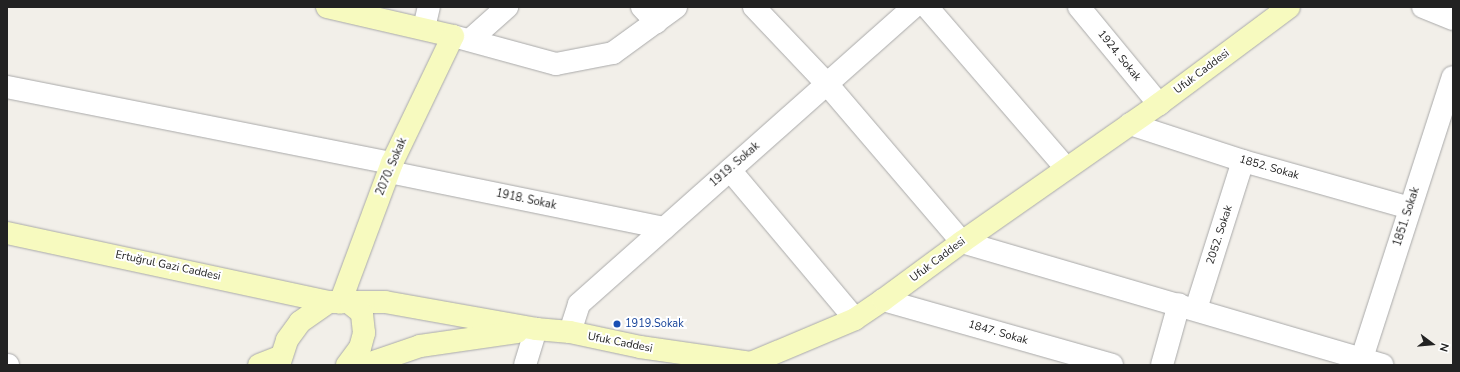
<!DOCTYPE html>
<meta charset="utf-8">
<style>
body{margin:0}
#map{position:relative;width:1460px;height:372px;overflow:hidden;background:#f2efe9;font-family:"Nunito Sans",sans-serif}
div>[style]{position:absolute}
.roads{filter:drop-shadow(0 0 1px #a9a9a9) drop-shadow(0 0 1px #a9a9a9)}
.street>*{height:22px;margin:-11px;padding:0 11px;transform-origin:11px;border-radius:11px;background:#fff}
.secondary>*{height:22px;margin:-11px;padding:0 11px;transform-origin:11px;border-radius:11px;background:#f7fabf}
.dots>*{width:11px;height:11px;translate:-50% -50%;box-sizing:border-box;border:2px solid #fff;border-radius:50%}
span{translate:-50% -50%;white-space:nowrap;text-align:center;line-height:1.15;-webkit-text-stroke:4px #fff;paint-order:stroke}
.street-label{font-size:11px;color:#222}
.transit-label{font-size:11px;color:#164399}
.left{translate:0 -50%;text-align:left}
.frame{position:absolute;inset:0;border:8px solid #222;pointer-events:none}
.north{position:absolute;left:1412px;top:324px;width:40px;height:40px;-webkit-text-stroke:3px #fff;paint-order:stroke;rotate:106deg;font-size:11px;font-weight:700;line-height:16px;text-align:center;color:#222}
.north::after{content:'';display:block;margin:auto;width:14px;height:18px;background:#222;clip-path:polygon(50% 0,100% 100%,50% 72%,0 100%)}
</style>
<div id="map">
<div class="roads">
<div class="street">
<i style="left:642px;top:7px;width:21px;rotate:47deg"></i>
<i style="left:754px;top:7px;width:106px;rotate:46.5deg"></i>
<i style="left:827px;top:84px;width:208px;rotate:49.5deg"></i>
<i style="left:962px;top:242px;width:438px;rotate:16.3deg"></i>
<i style="left:927px;top:7px;width:213px;rotate:49.2deg"></i>
<i style="left:1079px;top:7px;width:126px;rotate:50.5deg"></i>
<i style="left:1423px;top:7px;width:32px;rotate:22deg"></i>
<i style="left:424px;top:28px;width:22px;rotate:-77deg"></i>
<i style="left:453px;top:36px;width:107px;rotate:15.2deg"></i>
<i style="left:556px;top:64px;width:58px;rotate:-10.9deg"></i>
<i style="left:613px;top:53px;width:78px;rotate:-36.1deg"></i>
<i style="left:470px;top:40px;width:50px;rotate:-41.7deg"></i>
<i style="left:7px;top:87px;width:392px;rotate:11.2deg"></i>
<i style="left:1130px;top:124px;width:119px;rotate:18.1deg"></i>
<i style="left:1243px;top:161px;width:173px;rotate:15.7deg"></i>
<i style="left:730px;top:170px;width:194px;rotate:50deg"></i>
<i style="left:389px;top:172px;width:281px;rotate:11.5deg"></i>
<i style="left:883px;top:300px;width:238px;rotate:15.8deg"></i>
<i style="left:1196px;top:309px;width:155px;rotate:-72.4deg"></i>
<i style="left:570px;top:332px;width:29px;rotate:-72deg"></i>
<i style="left:579px;top:304px;width:448px;rotate:-41.6deg"></i>
<i style="left:1362px;top:358px;width:295px;rotate:-72.1deg"></i>
<i style="left:7px;top:365px;width:1px"></i>
<i style="left:525px;top:365px;width:38px;rotate:-73deg"></i>
<i style="left:1162px;top:365px;width:63px;rotate:-74.4deg"></i>
</div>
<div class="secondary">
<i style="left:327px;top:7px;width:129px;rotate:13deg"></i>
<i style="left:453px;top:36px;width:141px;rotate:115.7deg"></i>
<i style="left:392px;top:163px;width:149px;rotate:110.4deg"></i>
<i style="left:7px;top:233px;width:329px;rotate:12.1deg"></i>
<i style="left:329px;top:302px;width:56px"></i>
<i style="left:385px;top:302px;width:153px;rotate:10.1deg"></i>
<i style="left:536px;top:329px;width:34px;rotate:5deg"></i>
<i style="left:570px;top:332px;width:72px;rotate:12.1deg"></i>
<i style="left:640px;top:347px;width:112px;rotate:8.2deg"></i>
<i style="left:751px;top:363px;width:113px;rotate:-22.9deg"></i>
<i style="left:855px;top:319px;width:34px;rotate:-34deg"></i>
<i style="left:883px;top:300px;width:98px;rotate:-36.3deg"></i>
<i style="left:962px;top:242px;width:241px;rotate:-35deg"></i>
<i style="left:1159px;top:104px;width:162px;rotate:-36.7deg"></i>
<i style="left:259px;top:365px;width:22px;rotate:-21deg"></i>
<i style="left:279px;top:365px;width:26px;rotate:-72deg"></i>
<i style="left:287px;top:340px;width:22px;rotate:-54deg"></i>
<i style="left:300px;top:322px;width:35px;rotate:-35deg"></i>
<i style="left:347px;top:365px;width:21px;rotate:-53deg"></i>
<i style="left:360px;top:348px;width:16px;rotate:-75deg"></i>
<i style="left:364px;top:333px;width:20px;rotate:-96deg"></i>
<i style="left:362px;top:313px;width:14px;rotate:-141deg"></i>
<i style="left:365px;top:365px;width:58px;rotate:-19.1deg"></i>
<i style="left:420px;top:346px;width:98px;rotate:-8.2deg"></i>
</div>
</div>
<div class="dots">
<i style="left:617px;top:324px;background:#1a4fb4"></i>
</div>
<div class="street-label">
<span style="left:1119px;top:56px;rotate:51deg">1924. Sokak</span>
<span style="left:1202px;top:72px;rotate:-37deg">Ufuk Caddesi</span>
<span style="left:735px;top:165px;rotate:-41deg">1919. Sokak</span>
<span style="left:392px;top:167px;rotate:-67deg">2070. Sokak</span>
<span style="left:1269px;top:168px;rotate:16deg">1852. Sokak</span>
<span style="left:526px;top:200px;rotate:12deg">1918. Sokak</span>
<span style="left:1407px;top:217px;rotate:-72deg">1851. Sokak</span>
<span style="left:1220px;top:235px;rotate:-72deg">2052. Sokak</span>
<span style="left:938px;top:260px;rotate:-37deg">Ufuk Caddesi</span>
<span style="left:168px;top:266px;rotate:12deg">Ertuğrul Gazi Caddesi</span>
<span style="left:998px;top:333px;rotate:16deg">1847. Sokak</span>
<span style="left:620px;top:343px;rotate:11deg">Ufuk Caddesi</span>
</div>
<div class="transit-label">
<span class="left" style="left:625px;top:324px">1919.Sokak</span>
</div>
<div class="frame"></div>
<div class="north">N</div>
</div>
